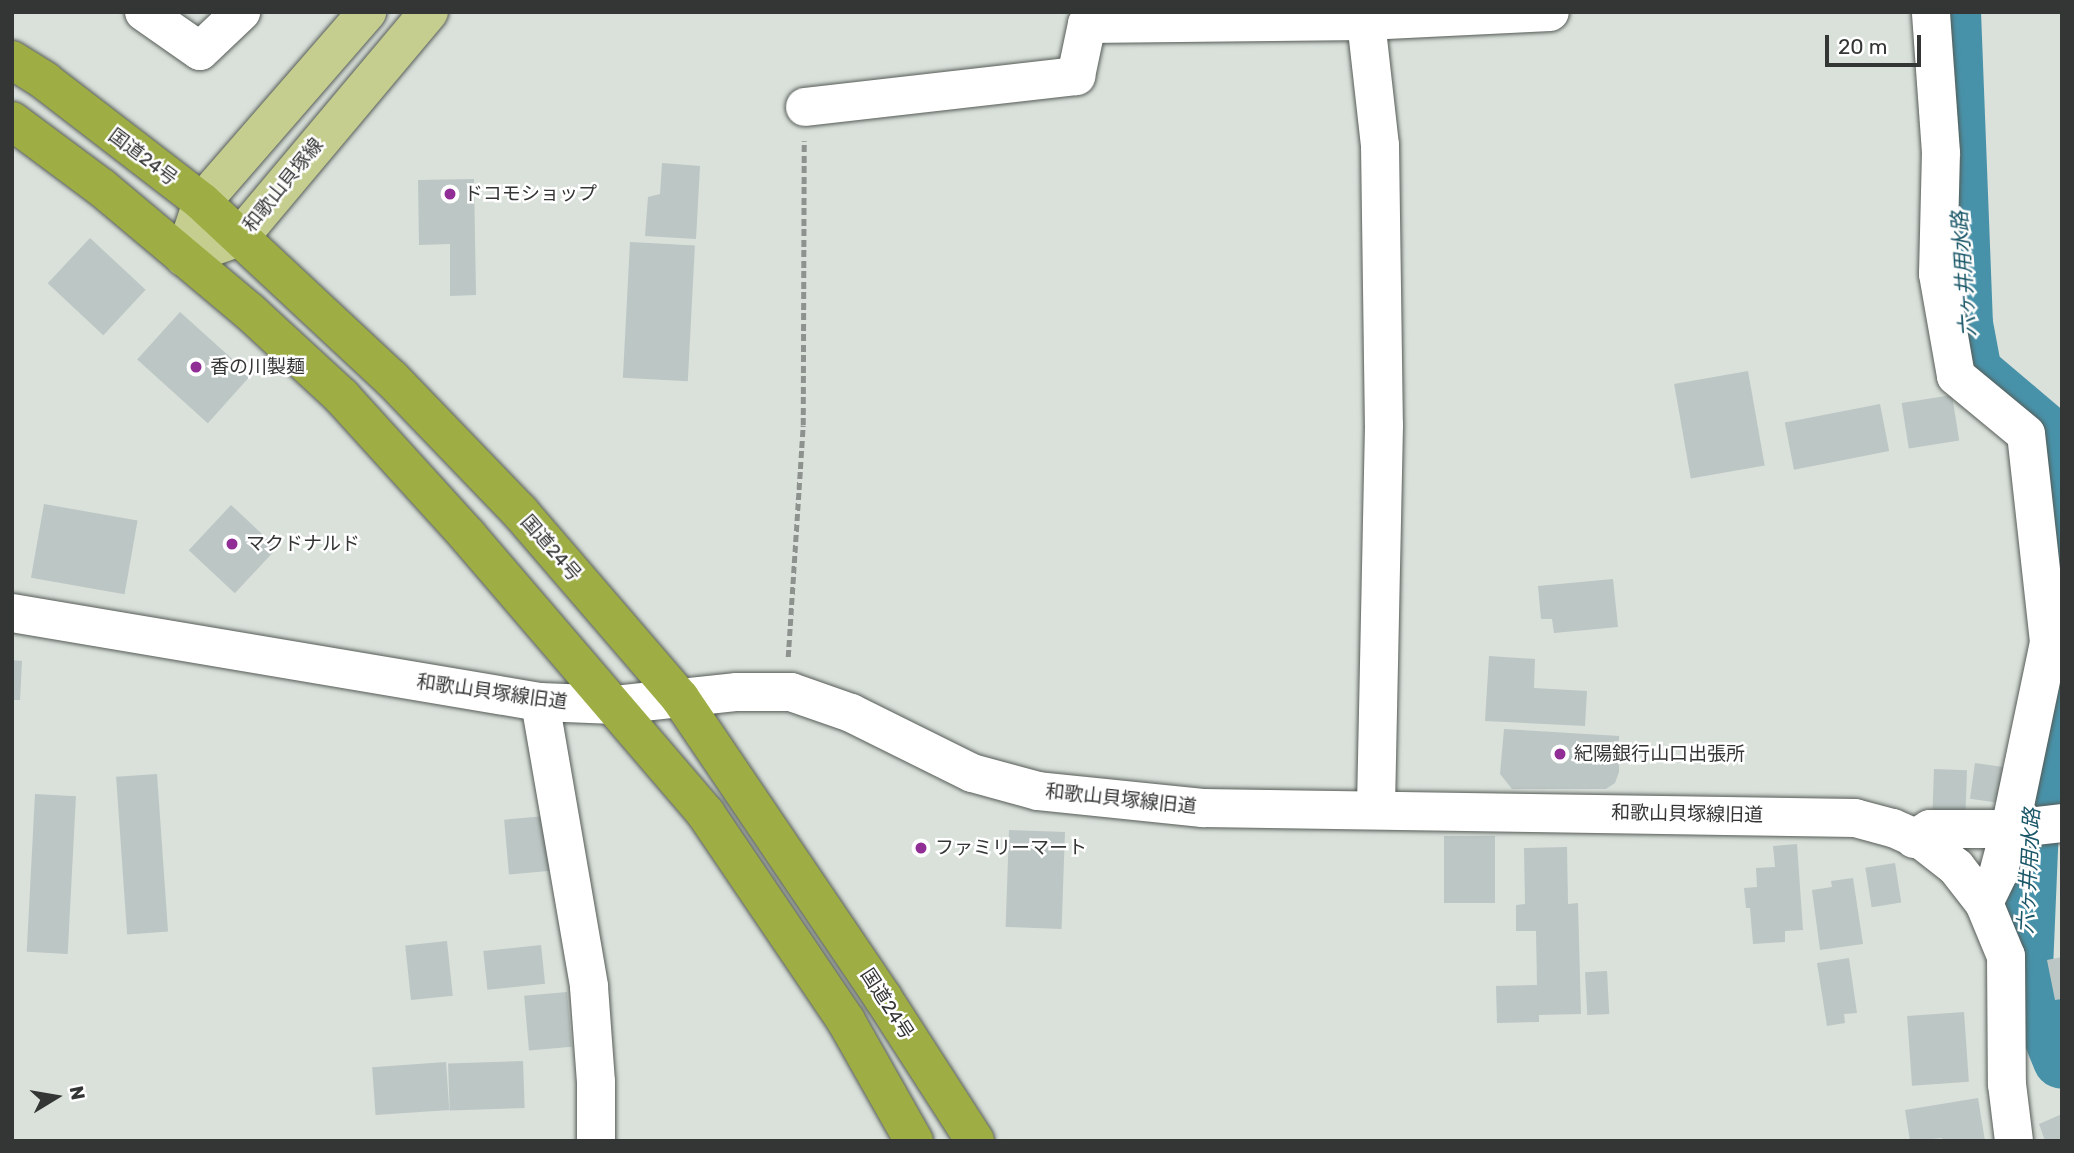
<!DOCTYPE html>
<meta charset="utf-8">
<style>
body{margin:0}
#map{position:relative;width:2074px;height:1153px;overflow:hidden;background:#dae1db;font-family:Rubik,"Noto Sans JP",sans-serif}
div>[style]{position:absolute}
.river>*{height:58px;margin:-29px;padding:0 29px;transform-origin:29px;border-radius:29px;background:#4892a9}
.building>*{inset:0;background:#bcc6c4;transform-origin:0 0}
.path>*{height:4.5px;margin-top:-2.25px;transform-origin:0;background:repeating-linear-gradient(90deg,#8d928e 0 7px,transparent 0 10.5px)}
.roads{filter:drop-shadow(0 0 2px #565c57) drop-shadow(0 0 2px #565c57)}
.minor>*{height:38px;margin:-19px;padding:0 19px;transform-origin:19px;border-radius:19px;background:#fff}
.major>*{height:38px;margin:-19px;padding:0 19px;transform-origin:19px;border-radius:19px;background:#c5ce8f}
.highway>*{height:38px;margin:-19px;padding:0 19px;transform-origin:19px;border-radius:19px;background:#9fad45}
.dots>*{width:19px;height:19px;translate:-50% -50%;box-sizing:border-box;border:4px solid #fff;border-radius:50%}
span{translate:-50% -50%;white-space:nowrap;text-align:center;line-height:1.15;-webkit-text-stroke:5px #fff;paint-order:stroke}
.street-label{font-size:19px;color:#333634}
.poi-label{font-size:19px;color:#333634}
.left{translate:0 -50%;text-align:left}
.water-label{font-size:21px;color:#1a5768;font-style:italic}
.frame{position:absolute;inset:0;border:14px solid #333634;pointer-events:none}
.north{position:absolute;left:21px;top:1062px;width:70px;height:70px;-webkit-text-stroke:5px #fff;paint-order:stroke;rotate:79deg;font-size:19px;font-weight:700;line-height:28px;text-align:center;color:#333634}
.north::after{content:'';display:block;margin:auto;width:24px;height:32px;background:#333634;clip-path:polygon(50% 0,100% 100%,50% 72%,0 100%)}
.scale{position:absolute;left:1825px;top:35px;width:96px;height:32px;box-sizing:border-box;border:4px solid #333634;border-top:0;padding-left:9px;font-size:21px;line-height:24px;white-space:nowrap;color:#333634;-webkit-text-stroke:5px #fff;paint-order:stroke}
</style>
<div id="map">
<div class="river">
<i style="left:1952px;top:12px;width:312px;rotate:87.8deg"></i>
<i style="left:1964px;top:324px;width:49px;rotate:79.4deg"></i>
<i style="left:1973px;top:372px;width:104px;rotate:40.3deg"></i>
<i style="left:2052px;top:439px;width:101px;rotate:84.3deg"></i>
<i style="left:2062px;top:679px;width:127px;rotate:104.1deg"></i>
<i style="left:2031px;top:802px;width:164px;rotate:92.4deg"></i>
<i style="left:2024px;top:966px;width:101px;rotate:68deg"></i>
</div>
<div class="building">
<i style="clip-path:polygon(662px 163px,700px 166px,696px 239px,645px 236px,648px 197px,660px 194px)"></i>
<i style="clip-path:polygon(474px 179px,476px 295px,450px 296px,450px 244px,419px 245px,418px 180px)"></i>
<i style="left:90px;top:238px;width:76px;height:62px;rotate:43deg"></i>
<i style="left:630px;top:242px;width:65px;height:136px;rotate:3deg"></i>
<i style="left:180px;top:312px;width:95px;height:64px;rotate:42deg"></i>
<i style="left:1748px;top:371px;width:96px;height:75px;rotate:80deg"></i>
<i style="left:1952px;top:395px;width:46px;height:51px;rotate:81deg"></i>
<i style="left:1880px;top:404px;width:48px;height:97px;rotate:79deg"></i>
<i style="left:44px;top:504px;width:95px;height:75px;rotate:10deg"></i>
<i style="left:231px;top:505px;width:63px;height:62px;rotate:43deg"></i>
<i style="clip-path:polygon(1613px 579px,1618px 627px,1554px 633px,1552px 619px,1541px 619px,1538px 586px)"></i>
<i style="clip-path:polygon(1489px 656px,1535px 659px,1534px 688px,1587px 691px,1585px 726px,1485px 721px)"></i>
<i style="clip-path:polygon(12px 660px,22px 661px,20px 700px,12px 700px)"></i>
<i style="clip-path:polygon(1504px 729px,1619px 736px,1619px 772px,1615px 783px,1606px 789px,1512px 789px,1500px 774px)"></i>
<i style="left:1975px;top:763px;width:34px;height:36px;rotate:8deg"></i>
<i style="left:1934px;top:769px;width:33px;height:43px;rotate:2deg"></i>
<i style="left:157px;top:774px;width:158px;height:41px;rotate:86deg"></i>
<i style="left:35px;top:794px;width:41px;height:158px;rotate:3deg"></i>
<i style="left:546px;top:816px;width:55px;height:42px;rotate:85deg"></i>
<i style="left:1009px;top:830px;width:56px;height:97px;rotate:2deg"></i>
<i style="left:1444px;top:836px;width:51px;height:67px"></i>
<i style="clip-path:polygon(1797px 844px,1803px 930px,1785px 931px,1785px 942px,1753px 944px,1750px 908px,1746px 908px,1744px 888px,1757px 887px,1756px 868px,1775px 867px,1773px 846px)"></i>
<i style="clip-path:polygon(1567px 847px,1568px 904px,1578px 903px,1581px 1014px,1539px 1015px,1539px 1022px,1497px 1023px,1496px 986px,1537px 985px,1536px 931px,1516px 931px,1516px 905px,1525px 904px,1524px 848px)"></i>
<i style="left:1895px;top:863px;width:40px;height:30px;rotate:81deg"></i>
<i style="clip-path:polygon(1853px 878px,1863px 944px,1820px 950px,1812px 890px,1832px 887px,1831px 881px)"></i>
<i style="left:447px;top:941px;width:55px;height:42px;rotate:84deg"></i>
<i style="left:541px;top:945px;width:39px;height:58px;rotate:84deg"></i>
<i style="clip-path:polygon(2062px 957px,2062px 999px,2055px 1000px,2047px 960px)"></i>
<i style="clip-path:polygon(1849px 958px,1857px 1013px,1844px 1014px,1845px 1023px,1827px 1026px,1817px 963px)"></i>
<i style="left:1607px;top:971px;width:43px;height:22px;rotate:87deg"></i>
<i style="left:567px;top:992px;width:55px;height:43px;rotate:85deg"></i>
<i style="left:1964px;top:1012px;width:70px;height:57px;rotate:86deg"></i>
<i style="left:523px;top:1061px;width:47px;height:75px;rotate:88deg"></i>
<i style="left:446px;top:1062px;width:48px;height:74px;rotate:86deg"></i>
<i style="clip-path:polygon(1978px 1098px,1985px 1141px,1943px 1141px,1942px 1138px,1910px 1141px,1905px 1110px)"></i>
<i style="clip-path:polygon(2062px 1114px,2062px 1141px,2045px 1141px,2039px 1124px)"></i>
</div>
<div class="path">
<i style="left:788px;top:657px;width:232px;rotate:-86.3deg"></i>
<i style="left:803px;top:425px;width:284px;rotate:-89.8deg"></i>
</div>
<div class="roads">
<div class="minor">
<i style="left:144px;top:12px;width:68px;rotate:34.9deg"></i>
<i style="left:200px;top:51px;width:57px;rotate:-43.6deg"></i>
<i style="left:1365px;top:12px;width:134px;rotate:83.6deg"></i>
<i style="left:1380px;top:145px;width:280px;rotate:89.2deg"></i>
<i style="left:1384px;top:425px;width:384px;rotate:91.2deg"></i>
<i style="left:805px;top:107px;width:273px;rotate:-6.5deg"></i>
<i style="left:1076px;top:76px;width:53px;rotate:-78.1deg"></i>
<i style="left:1087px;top:24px;width:279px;rotate:-0.6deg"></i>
<i style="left:1366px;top:21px;width:184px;rotate:-2.8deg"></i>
<i style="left:12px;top:613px;width:535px;rotate:9.57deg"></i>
<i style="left:540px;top:702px;width:75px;rotate:2.3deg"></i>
<i style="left:615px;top:705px;width:123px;rotate:-6.1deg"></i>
<i style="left:737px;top:692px;width:54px"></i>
<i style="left:791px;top:692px;width:64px;rotate:19.3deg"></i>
<i style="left:851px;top:713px;width:135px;rotate:26.4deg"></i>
<i style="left:972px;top:773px;width:68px;rotate:15.3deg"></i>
<i style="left:1038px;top:791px;width:166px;rotate:5.9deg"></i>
<i style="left:1203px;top:808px;width:652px;rotate:0.88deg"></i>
<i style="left:1855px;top:818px;width:39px;rotate:15deg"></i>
<i style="left:1893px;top:828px;width:34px;rotate:24deg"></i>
<i style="left:1924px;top:842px;width:41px;rotate:38deg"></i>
<i style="left:1956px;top:867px;width:46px;rotate:52.1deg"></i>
<i style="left:1984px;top:903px;width:57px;rotate:67.5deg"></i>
<i style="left:2006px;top:956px;width:128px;rotate:89.6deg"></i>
<i style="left:2007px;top:1084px;width:57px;rotate:83deg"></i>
<i style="left:540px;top:702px;width:289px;rotate:80.2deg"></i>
<i style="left:589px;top:987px;width:95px;rotate:85.8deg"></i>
<i style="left:596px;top:1082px;width:59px;rotate:90deg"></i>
<i style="left:1914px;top:839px;width:19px;rotate:-32deg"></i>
<i style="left:1930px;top:829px;width:80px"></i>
<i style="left:2010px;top:829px;width:191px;rotate:-78.2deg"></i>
<i style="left:2049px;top:642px;width:209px;rotate:-96.3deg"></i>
<i style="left:2026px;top:434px;width:91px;rotate:-140.4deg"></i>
<i style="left:1956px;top:376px;width:104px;rotate:-100deg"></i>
<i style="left:1938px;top:274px;width:121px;rotate:-88.6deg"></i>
<i style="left:1941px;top:153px;width:141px;rotate:-94.1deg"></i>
<i style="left:1984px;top:903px;width:32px;rotate:-64deg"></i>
<i style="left:1998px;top:874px;width:47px;rotate:-75.1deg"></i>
<i style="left:2010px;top:829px;width:52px;rotate:-6.6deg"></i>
</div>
<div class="major">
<i style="left:184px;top:257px;width:59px;rotate:-19.7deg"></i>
<i style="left:240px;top:237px;width:294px;rotate:-50deg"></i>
<i style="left:184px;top:257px;width:58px;rotate:-71.9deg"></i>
<i style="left:202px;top:202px;width:252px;rotate:-49deg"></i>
</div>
<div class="highway">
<i style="left:12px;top:60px;width:39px;rotate:32deg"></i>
<i style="left:45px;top:81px;width:198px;rotate:37.6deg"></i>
<i style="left:202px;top:202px;width:260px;rotate:43deg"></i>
<i style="left:392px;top:379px;width:185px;rotate:46.1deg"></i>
<i style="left:520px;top:512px;width:245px;rotate:49.3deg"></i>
<i style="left:680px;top:698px;width:362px;rotate:55.9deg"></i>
<i style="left:883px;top:998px;width:170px;rotate:57.2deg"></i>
<i style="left:12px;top:121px;width:111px;rotate:36.6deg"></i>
<i style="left:101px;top:187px;width:194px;rotate:40deg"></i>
<i style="left:250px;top:312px;width:125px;rotate:42.7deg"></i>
<i style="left:342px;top:397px;width:188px;rotate:47.8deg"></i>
<i style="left:468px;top:536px;width:366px;rotate:49.4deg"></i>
<i style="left:706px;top:814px;width:250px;rotate:55.9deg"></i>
<i style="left:846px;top:1021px;width:138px;rotate:60.5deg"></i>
</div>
</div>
<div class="dots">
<i style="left:450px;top:194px;background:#902e96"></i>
<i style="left:196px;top:367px;background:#902e96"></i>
<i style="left:232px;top:544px;background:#902e96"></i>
<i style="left:1560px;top:754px;background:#902e96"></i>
<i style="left:921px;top:848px;background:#902e96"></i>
</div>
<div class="street-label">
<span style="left:143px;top:157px;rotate:37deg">国道24号</span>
<span style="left:283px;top:185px;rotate:-51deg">和歌山貝塚線</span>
<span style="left:551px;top:548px;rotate:49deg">国道24号</span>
<span style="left:492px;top:692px;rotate:8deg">和歌山貝塚線旧道</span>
<span style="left:1121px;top:799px;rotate:6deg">和歌山貝塚線旧道</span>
<span style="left:1687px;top:814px;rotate:1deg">和歌山貝塚線旧道</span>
<span style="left:887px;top:1004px;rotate:57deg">国道24号</span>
</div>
<div class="poi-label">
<span class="left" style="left:464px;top:194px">ドコモショップ</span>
<span class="left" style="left:210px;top:367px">香の川製麺</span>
<span class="left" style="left:246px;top:544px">マクドナルド</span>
<span class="left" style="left:1574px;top:754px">紀陽銀行山口出張所</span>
<span class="left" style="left:935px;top:848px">ファミリーマート</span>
</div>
<div class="water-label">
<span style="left:1964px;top:274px;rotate:-94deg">六ヶ井用水路</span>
<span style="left:2029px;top:871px;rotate:-87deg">六ヶ井用水路</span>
</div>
<div class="frame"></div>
<div class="north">N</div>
<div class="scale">20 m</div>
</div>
